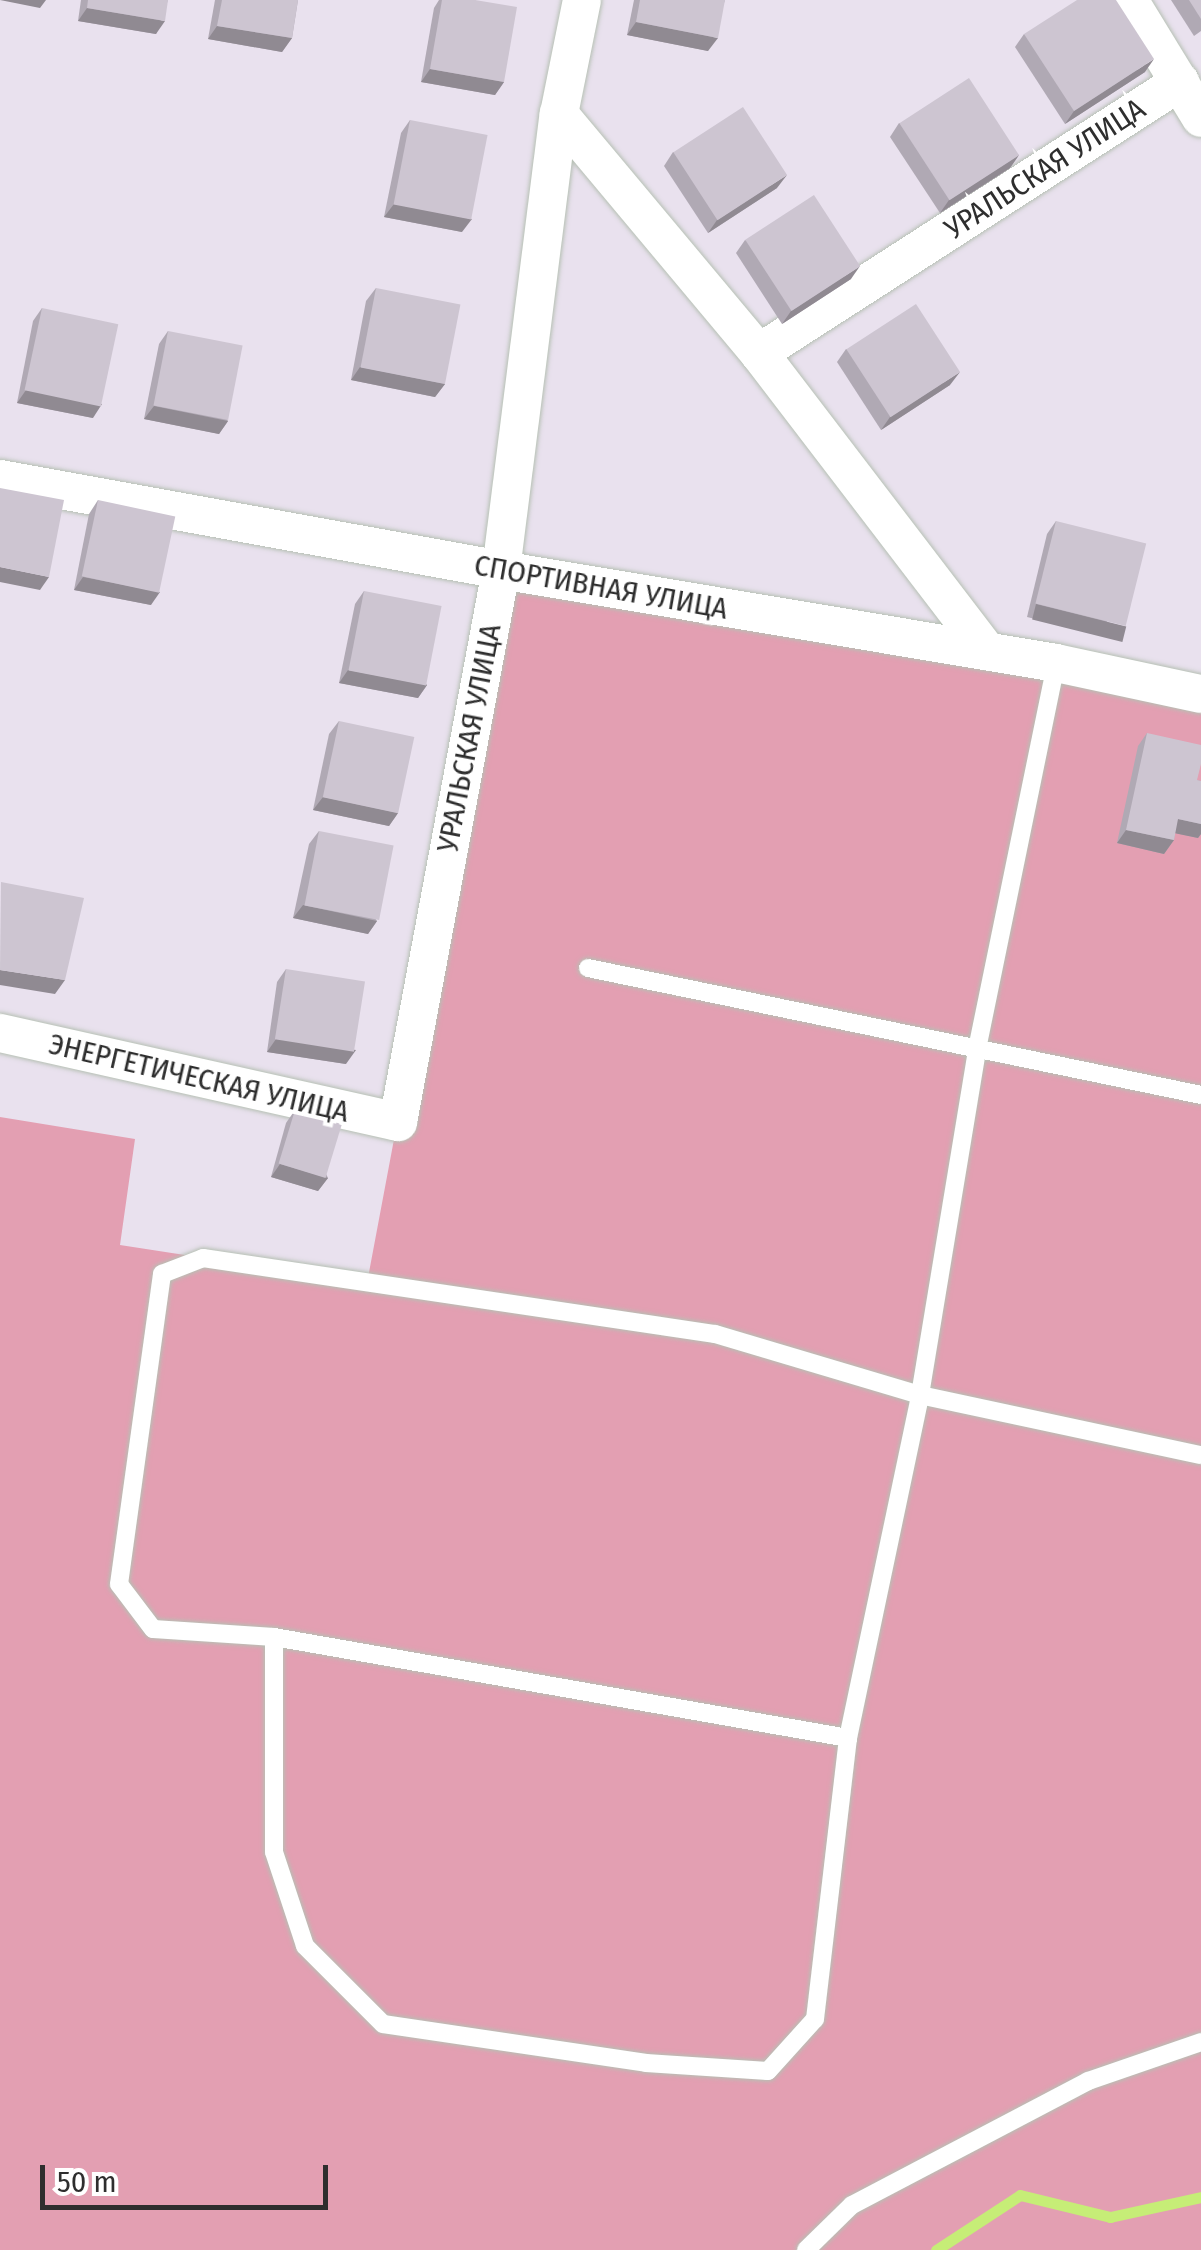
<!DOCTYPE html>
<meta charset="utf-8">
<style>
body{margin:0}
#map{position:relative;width:1201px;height:2250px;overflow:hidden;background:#e9e1ee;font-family:"Fira Sans Condensed",sans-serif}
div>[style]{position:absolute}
.green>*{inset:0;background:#e39fb2}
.stream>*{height:11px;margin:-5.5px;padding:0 5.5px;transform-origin:5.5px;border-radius:5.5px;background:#c6ed77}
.roads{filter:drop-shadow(0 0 2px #b6c0b4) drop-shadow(0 0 2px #b6c0b4)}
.service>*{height:18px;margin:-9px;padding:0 9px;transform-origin:9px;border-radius:9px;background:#fff}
.minor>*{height:38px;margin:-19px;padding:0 19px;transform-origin:19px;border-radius:19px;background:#fff}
.wall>*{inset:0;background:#b0a9b4}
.shaded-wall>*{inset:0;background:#908a92;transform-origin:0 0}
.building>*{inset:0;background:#cdc5d1;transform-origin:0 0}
span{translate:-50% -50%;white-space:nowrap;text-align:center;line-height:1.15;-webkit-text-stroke:8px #fff;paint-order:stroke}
.street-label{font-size:30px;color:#2e2e2e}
.scale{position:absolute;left:40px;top:2165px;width:288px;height:45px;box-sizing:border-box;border:5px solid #2e2e2e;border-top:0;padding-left:12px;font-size:30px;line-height:35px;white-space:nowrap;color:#2e2e2e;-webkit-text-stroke:8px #fff;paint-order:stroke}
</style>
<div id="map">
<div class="green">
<i style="clip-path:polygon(501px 570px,1201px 694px,1201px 2250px,0 2250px,0 1117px,135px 1139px,120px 1245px,367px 1283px)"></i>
</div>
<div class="stream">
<i style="left:936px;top:2250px;width:100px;rotate:-33.2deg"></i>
<i style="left:1020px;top:2195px;width:93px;rotate:13.7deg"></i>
<i style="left:1110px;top:2217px;width:93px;rotate:-12.4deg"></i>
</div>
<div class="roads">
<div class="service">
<i style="left:588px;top:968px;width:626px;rotate:11.7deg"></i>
<i style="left:274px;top:1637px;width:215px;rotate:90deg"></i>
<i style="left:274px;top:1852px;width:99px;rotate:71.7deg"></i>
<i style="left:305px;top:1946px;width:110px;rotate:45deg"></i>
<i style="left:383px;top:2024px;width:266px;rotate:8.4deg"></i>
<i style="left:646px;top:2063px;width:122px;rotate:3.8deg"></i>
<i style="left:768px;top:2071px;width:70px;rotate:-47.9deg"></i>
<i style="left:815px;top:2019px;width:283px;rotate:-83.3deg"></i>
<i style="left:848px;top:1738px;width:350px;rotate:-78.1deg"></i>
<i style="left:920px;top:1395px;width:351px;rotate:-80.6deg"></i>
<i style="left:977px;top:1049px;width:394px;rotate:-78.4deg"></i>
<i style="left:848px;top:1738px;width:583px;rotate:-170.02deg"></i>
<i style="left:274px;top:1637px;width:121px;rotate:-176.2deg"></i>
<i style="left:153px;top:1629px;width:56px;rotate:-127.1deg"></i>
<i style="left:119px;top:1584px;width:313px;rotate:-82.1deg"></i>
<i style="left:162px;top:1274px;width:44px;rotate:-21.3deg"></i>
<i style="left:203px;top:1258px;width:518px;rotate:8.44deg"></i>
<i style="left:715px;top:1334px;width:214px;rotate:16.6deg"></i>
<i style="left:920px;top:1395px;width:287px;rotate:12.1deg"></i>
<i style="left:806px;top:2250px;width:64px;rotate:-44.4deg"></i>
<i style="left:852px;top:2205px;width:267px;rotate:-27.7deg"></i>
<i style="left:1088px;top:2081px;width:120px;rotate:-19deg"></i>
</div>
<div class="minor">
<i style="left:1129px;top:0;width:138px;rotate:58.6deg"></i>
<i style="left:559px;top:114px;width:312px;rotate:50.1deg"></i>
<i style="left:759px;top:353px;width:375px;rotate:52.6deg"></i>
<i style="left:759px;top:353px;width:501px;rotate:-32.77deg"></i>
<i style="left:0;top:479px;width:509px;rotate:10.29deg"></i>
<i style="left:501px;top:570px;width:563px;rotate:9.51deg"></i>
<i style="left:1056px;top:663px;width:148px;rotate:12.1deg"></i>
<i style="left:0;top:1033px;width:408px;rotate:12.6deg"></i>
<i style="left:398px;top:1122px;width:562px;rotate:-79.43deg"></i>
<i style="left:501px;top:570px;width:460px;rotate:-82.8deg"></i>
<i style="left:559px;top:114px;width:116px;rotate:-78.6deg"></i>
</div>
</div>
<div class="wall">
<i style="clip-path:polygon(81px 0,168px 0,156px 34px,78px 21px)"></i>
<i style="clip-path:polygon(215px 0,298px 0,292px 38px,282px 52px,208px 39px)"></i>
<i style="clip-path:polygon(439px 0,475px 0,504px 82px,495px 95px,421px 82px,434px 8px)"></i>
<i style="clip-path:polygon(634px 0,725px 0,708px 51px,627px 35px)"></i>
<i style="clip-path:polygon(1171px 0,1201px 0,1201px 31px,1194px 36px)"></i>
<i style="clip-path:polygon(1024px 34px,1145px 72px,1065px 124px,1015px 47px)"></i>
<i style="clip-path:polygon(410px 120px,462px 232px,384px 217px,401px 133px)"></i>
<i style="clip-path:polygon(899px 123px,1019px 155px,1010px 168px,940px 213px,890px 137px)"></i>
<i style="clip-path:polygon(673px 152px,777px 188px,708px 233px,664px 166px)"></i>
<i style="clip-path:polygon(745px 240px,851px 279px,782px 324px,736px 253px)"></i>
<i style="clip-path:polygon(376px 288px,445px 384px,435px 397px,351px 380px,366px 301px)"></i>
<i style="clip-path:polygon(42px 308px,93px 418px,17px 403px,33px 321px)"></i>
<i style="clip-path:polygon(168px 331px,228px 421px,219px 434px,144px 419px,159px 344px)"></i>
<i style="clip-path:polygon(846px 349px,950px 385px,881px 430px,837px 362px)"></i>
<i style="clip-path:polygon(98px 500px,151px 605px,74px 590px,89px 514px)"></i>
<i style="clip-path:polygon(1056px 521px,1116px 639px,1027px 617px,1047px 534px)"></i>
<i style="clip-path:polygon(364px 591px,427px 685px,418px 698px,339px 683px,355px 604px)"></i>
<i style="clip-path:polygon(339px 721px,398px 813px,389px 826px,313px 810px,329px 734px)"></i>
<i style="clip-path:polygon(1147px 733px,1197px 780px,1201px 781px,1201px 834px,1198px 838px,1175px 833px,1174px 840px,1164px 854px,1117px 843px,1138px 746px)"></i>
<i style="clip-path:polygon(319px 831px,377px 921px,368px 934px,293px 918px,309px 844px)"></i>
<i style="clip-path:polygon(286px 969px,346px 1064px,267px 1052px,277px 982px)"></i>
<i style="clip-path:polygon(295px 1110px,328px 1178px,318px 1191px,271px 1177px,286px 1123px)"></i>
</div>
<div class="shaded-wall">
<i style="clip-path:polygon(0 0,46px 0,40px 8px)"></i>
<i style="clip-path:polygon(87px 8px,165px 21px,156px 34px,78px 21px)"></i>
<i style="clip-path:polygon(636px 22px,718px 38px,708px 51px,627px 35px)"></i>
<i style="clip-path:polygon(217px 26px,292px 38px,282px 52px,208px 39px)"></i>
<i style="clip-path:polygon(1154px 59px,1145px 72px,1065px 124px,1074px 111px)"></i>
<i style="clip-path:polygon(430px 69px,504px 82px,495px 95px,421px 82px)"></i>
<i style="clip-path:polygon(1019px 155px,1010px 168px,940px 213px,949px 200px)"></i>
<i style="clip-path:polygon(787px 175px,777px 188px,708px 233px,717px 220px)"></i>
<i style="clip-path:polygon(394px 204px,472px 219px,462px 232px,384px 217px)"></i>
<i style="clip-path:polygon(860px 266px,851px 279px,782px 324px,791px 311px)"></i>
<i style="clip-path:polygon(360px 367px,445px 384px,435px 397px,351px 380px)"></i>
<i style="clip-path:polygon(960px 372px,950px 385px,881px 430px,890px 417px)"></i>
<i style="clip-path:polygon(26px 390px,102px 404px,93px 418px,17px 403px)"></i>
<i style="clip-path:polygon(154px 406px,228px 421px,219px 434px,144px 419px)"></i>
<i style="clip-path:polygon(0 567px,49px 577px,40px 590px,0 582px)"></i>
<i style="clip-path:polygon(83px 577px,160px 592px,151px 605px,74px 590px)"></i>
<i style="left:1036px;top:604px;width:93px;height:16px;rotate:14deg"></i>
<i style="clip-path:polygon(348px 670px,427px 685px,418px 698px,339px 683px)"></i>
<i style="clip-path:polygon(323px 797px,398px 813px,389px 826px,313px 810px)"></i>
<i style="clip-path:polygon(1178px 819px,1201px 824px,1201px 834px,1198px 838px,1169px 832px)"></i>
<i style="clip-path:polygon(1126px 830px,1174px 840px,1164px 854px,1117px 843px)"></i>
<i style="clip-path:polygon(303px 905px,377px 921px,368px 934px,293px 918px)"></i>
<i style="clip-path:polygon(0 970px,65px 980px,55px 994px,0 985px)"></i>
<i style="clip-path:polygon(276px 1039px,356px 1050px,346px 1064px,267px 1052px)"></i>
<i style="clip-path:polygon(280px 1164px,328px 1178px,318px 1191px,271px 1177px)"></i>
</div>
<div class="building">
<i style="clip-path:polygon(88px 0,168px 0,165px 21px,87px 8px)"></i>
<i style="clip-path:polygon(222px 0,298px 0,292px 38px,217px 26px)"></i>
<i style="clip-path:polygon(442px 0,475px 0,517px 7px,504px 82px,430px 69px)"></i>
<i style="clip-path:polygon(640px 0,725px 0,718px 38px,636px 22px)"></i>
<i style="clip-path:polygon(1077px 0,1116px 0,1154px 59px,1074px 111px,1024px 34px)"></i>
<i style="clip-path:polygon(1189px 0,1201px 0,1201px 19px)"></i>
<i style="left:969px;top:78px;width:92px;height:83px;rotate:57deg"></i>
<i style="left:743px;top:107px;width:81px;height:83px;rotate:57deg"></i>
<i style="left:410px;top:120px;width:79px;height:86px;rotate:11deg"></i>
<i style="left:814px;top:195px;width:85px;height:82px;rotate:57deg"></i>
<i style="left:376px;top:288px;width:86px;height:81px;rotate:11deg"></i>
<i style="left:916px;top:304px;width:81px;height:83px;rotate:57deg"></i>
<i style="left:42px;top:308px;width:78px;height:84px;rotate:12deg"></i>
<i style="left:168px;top:331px;width:76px;height:76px;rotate:11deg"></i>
<i style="clip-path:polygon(0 488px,64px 500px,49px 577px,0 567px)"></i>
<i style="left:98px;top:500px;width:79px;height:78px;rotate:12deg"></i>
<i style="left:1056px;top:521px;width:93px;height:85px;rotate:14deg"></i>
<i style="left:364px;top:591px;width:79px;height:81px;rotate:11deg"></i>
<i style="left:339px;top:721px;width:77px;height:78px;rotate:12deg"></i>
<i style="clip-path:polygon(1147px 733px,1201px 745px,1201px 764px,1197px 780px,1201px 781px,1201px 824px,1178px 819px,1174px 840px,1126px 830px)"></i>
<i style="left:319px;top:831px;width:76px;height:76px;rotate:11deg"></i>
<i style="clip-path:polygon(1px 882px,84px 898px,65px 980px,0 970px)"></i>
<i style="left:286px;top:969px;width:80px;height:71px;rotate:9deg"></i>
<i style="left:295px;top:1110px;width:49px;height:56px;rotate:17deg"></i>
</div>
<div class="street-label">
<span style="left:1045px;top:169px;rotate:-33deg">УРАЛЬСКАЯ УЛИЦА</span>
<span style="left:601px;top:587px;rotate:10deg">СПОРТИВНАЯ УЛИЦА</span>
<span style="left:469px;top:738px;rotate:-79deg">УРАЛЬСКАЯ УЛИЦА</span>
<span style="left:199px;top:1078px;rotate:13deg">ЭНЕРГЕТИЧЕСКАЯ УЛИЦА</span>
</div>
<div class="scale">50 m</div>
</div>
